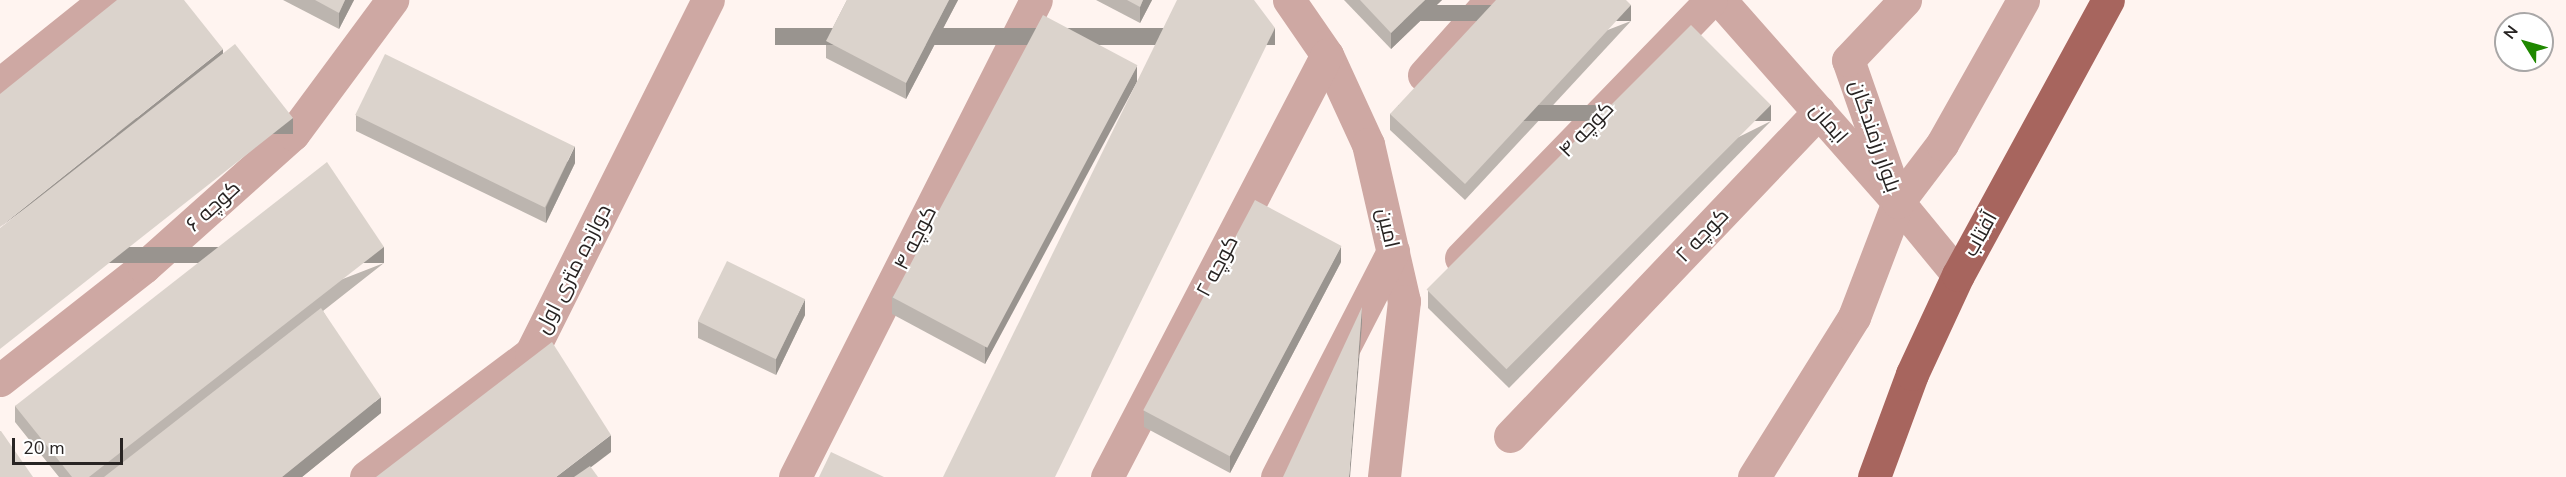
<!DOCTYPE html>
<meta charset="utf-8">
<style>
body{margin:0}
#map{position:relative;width:2566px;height:477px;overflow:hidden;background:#fff4f0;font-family:"Nunito Sans",Cairo,sans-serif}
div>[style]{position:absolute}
.minor>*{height:33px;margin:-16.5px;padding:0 16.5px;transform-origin:16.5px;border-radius:16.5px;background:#cea8a3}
.major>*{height:33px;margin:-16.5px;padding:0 16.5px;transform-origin:16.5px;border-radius:16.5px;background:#a7655e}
.wall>*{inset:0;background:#bcb5af}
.shaded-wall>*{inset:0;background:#99948f;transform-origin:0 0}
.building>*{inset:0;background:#dbd3cc;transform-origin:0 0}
span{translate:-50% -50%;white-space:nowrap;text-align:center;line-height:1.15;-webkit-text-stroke:4.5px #fff;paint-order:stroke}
.street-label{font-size:21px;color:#282423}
.north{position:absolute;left:2494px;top:12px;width:60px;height:60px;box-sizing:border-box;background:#fff;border:2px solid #a9a7a7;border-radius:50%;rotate:307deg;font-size:16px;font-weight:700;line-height:24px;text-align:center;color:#282423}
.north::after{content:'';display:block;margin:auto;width:21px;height:27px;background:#1f8800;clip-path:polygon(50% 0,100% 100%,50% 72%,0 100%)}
.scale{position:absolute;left:12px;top:438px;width:111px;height:27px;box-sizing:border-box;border:3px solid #282423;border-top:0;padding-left:8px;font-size:18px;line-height:21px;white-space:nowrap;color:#282423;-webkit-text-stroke:4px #fff;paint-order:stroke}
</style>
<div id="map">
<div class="minor">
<i style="left:1289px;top:0;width:67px;rotate:55.4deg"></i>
<i style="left:1327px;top:55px;width:98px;rotate:65.3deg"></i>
<i style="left:1368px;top:144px;width:161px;rotate:77.1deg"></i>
<i style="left:1404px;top:301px;width:177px;rotate:96.5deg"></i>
<i style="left:1720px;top:0;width:269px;rotate:48.6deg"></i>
<i style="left:1898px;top:202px;width:94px;rotate:50.6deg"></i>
<i style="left:1424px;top:75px;width:101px;rotate:-48.2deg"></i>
<i style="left:0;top:84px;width:134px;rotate:-38.7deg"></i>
<i style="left:1892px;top:186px;width:133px;rotate:-109.2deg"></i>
<i style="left:1848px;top:60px;width:83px;rotate:-46.5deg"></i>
<i style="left:1461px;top:258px;width:359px;rotate:-45.9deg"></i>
<i style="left:0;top:380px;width:183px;rotate:-38.1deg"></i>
<i style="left:144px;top:267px;width:200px;rotate:-41.8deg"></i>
<i style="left:293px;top:134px;width:167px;rotate:-53.5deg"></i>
<i style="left:1510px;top:436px;width:448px;rotate:-46.4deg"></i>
<i style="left:366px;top:477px;width:206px;rotate:-36.9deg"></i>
<i style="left:531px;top:353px;width:395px;rotate:-63.4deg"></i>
<i style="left:795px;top:477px;width:534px;rotate:-63.2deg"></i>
<i style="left:1107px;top:477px;width:476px;rotate:-62.5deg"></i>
<i style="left:1277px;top:477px;width:254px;rotate:-62.8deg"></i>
<i style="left:1754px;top:477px;width:189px;rotate:-58deg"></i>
<i style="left:1854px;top:317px;width:123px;rotate:-69.1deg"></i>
<i style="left:1898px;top:202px;width:73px;rotate:-52.8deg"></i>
<i style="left:1942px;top:144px;width:165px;rotate:-60.6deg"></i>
</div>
<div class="major">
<i style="left:1874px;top:477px;width:110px;rotate:-69.7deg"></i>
<i style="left:1912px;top:374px;width:109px;rotate:-65.1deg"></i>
<i style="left:1958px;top:275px;width:313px;rotate:-61.4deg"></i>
</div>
<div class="wall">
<i style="clip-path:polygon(283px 0,354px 0,339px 29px)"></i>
<i style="clip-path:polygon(847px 0,958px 0,906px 99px,826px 58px,826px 41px)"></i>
<i style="clip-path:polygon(1096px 0,1152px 0,1140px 23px)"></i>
<i style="clip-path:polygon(1344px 0,1442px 0,1391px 49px)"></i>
<i style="clip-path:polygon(1631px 21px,1465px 200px,1390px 130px,1390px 114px)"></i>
<i style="clip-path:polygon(1137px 66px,985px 364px,892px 314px,892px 297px)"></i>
<i style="clip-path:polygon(356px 115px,575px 163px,546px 223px,356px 131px)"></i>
<i style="clip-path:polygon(1771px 121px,1509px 388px,1428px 308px,1428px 291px)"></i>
<i style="clip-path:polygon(1341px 262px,1230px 473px,1144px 427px,1144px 411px)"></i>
<i style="clip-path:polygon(384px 263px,323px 311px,381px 413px,302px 477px,59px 477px,15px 422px,15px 406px)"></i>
<i style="clip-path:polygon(805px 315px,776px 375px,698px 338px,698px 321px)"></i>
</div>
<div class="shaded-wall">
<i style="clip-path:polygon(345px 0,354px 0,339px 29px,339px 13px)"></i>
<i style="clip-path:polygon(949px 0,958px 0,906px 99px,906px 83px)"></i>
<i style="clip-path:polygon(1143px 0,1152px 0,1140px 23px,1140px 7px)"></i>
<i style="clip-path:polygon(1425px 0,1442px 0,1391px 49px,1391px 33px)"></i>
<i style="left:1631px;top:5px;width:16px;height:244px;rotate:90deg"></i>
<i style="left:1275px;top:28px;width:17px;height:500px;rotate:90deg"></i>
<i style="clip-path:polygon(223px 49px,223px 65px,0 227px)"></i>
<i style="clip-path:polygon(1137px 66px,1137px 82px,985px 364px,985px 347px)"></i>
<i style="left:1771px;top:105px;width:16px;height:373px;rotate:90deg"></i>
<i style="left:293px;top:118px;width:16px;height:373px;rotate:90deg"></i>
<i style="clip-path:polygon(575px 146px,575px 163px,546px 223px,546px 207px)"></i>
<i style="clip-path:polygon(1341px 246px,1341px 262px,1230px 473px,1230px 456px)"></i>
<i style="left:384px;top:247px;width:16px;height:374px;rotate:90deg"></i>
<i style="clip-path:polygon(805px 299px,805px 315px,776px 375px,776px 359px)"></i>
<i style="clip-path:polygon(1362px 307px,1362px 323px,1350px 477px,1349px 477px)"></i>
<i style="clip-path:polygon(381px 397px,381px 413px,302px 477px,282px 477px)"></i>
<i style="clip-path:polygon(611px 435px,611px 452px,578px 477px,556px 477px)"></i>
</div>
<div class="building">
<i style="clip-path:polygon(117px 0,184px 0,223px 49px,0 227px,0 94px)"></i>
<i style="clip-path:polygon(315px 0,345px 0,339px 13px)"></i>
<i style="clip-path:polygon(847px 0,949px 0,906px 83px,826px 41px)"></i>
<i style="clip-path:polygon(1127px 0,1143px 0,1140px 7px)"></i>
<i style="clip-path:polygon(1177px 0,1254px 0,1275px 28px,1055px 477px,943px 477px)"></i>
<i style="clip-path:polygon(1360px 0,1425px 0,1391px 33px)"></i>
<i style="clip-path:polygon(1496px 0,1626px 0,1631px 5px,1465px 184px,1390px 114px)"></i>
<i style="left:1043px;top:15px;width:107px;height:320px;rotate:28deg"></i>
<i style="left:1691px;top:25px;width:113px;height:374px;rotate:45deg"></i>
<i style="clip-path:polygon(235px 44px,293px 118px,0 349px,0 228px)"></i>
<i style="left:385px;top:54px;width:211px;height:68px;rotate:26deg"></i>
<i style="clip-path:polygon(327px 162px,384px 247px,89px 477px,72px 477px,15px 406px)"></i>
<i style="left:1255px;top:200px;width:98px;height:238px;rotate:28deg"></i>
<i style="left:727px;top:261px;width:87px;height:67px;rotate:26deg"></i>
<i style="clip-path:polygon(1362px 307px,1349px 477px,1283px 477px)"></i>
<i style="clip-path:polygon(321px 308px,381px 397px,282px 477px,104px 477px)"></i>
<i style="clip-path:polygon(552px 342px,611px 435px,556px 477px,376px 477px)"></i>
<i style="clip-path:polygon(0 431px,1px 431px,33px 477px,0 477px)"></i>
<i style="clip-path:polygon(831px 452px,884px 477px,819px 477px)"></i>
<i style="clip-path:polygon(590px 466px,598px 477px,574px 477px)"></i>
</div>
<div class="street-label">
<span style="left:1829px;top:123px;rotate:49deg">ایمان</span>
<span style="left:1586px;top:129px;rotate:-46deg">کوچه ۴</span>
<span style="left:1875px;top:136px;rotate:71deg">بلوار رزمندگان</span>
<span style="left:213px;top:206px;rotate:-42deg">کوچه ۶</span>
<span style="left:1388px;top:228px;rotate:77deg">امین</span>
<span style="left:1980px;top:234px;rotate:-61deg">آفتاب</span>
<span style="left:1702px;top:235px;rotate:-46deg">کوچه ۲</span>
<span style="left:915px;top:238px;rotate:-63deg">کوچه ۴</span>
<span style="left:1217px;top:266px;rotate:-62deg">کوچه ۲</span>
<span style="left:573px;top:269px;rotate:-63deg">دوازده متری اول</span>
</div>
<div class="north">N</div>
<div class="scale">20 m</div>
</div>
